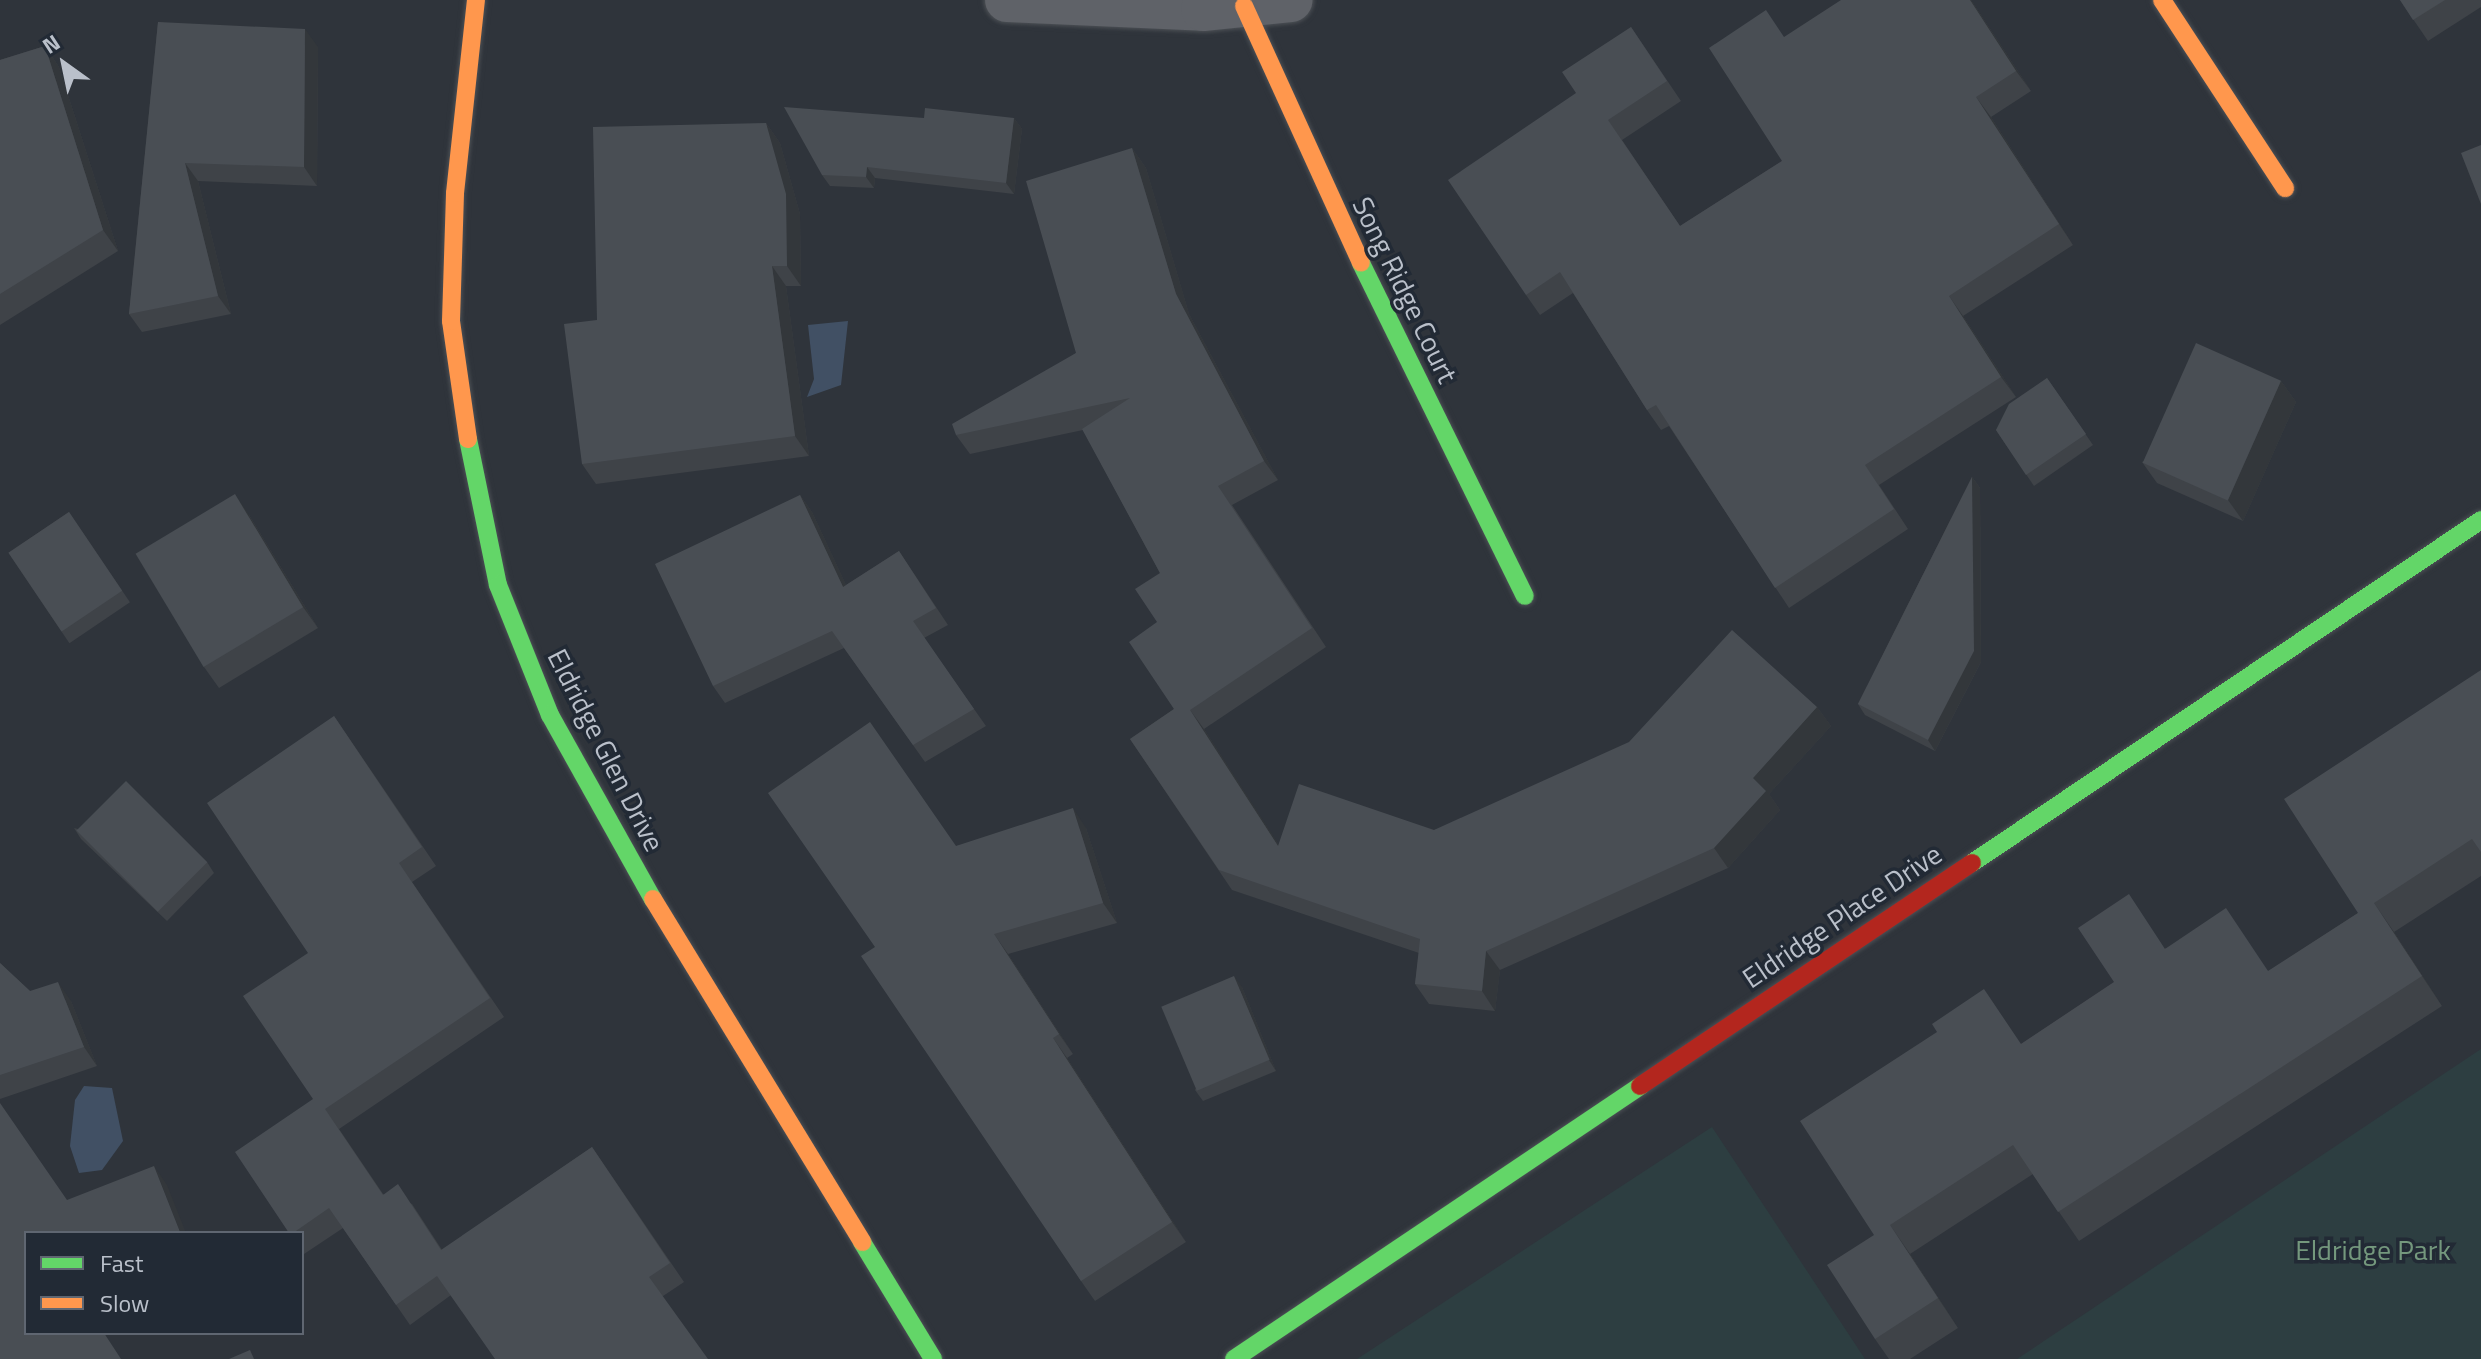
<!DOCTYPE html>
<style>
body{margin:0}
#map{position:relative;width:2481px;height:1359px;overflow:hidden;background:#2f343b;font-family:"Titillium Web",sans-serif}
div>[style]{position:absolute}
.green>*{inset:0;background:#2d3e41}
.water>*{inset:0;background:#415064}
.roads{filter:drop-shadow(0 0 2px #4c5055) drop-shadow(0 0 2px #4c5055)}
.street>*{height:44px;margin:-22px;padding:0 22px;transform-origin:22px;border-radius:22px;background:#5f6268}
.fast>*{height:18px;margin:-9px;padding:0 9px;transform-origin:9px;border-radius:9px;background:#63d668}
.slow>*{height:18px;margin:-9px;padding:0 9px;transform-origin:9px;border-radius:9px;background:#ff974d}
.jam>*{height:18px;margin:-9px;padding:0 9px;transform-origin:9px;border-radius:9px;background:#b3261e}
.wall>*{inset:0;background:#3f4348;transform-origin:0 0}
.shaded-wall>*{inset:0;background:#33373b}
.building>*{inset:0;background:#494e54;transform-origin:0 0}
span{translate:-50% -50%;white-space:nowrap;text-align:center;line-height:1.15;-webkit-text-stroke:7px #222a35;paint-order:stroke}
.street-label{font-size:28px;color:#bac0ca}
.park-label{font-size:28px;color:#74987d}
.legend{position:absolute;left:24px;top:1231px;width:280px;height:104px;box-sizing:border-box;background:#222a35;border:2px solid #5f6671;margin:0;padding:10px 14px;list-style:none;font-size:24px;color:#bac0ca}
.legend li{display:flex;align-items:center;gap:16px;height:40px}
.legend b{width:40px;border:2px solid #5f6671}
.north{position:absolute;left:24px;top:24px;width:80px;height:80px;-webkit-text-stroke:6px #222a35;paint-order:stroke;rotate:327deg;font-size:22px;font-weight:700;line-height:32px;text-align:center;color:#bac0ca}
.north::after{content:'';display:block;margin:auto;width:28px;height:36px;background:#bac0ca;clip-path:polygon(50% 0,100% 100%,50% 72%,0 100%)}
</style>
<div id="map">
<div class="green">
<i style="clip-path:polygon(2481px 1049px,2481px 1359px,2017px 1359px)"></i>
<i style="clip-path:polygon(1712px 1127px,1865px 1359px,1357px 1359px)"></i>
</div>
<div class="water">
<i style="clip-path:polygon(848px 321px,841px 385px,807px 397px,814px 379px,808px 325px)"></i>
<i style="clip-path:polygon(84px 1086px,112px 1088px,123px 1141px,102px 1170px,79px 1173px,70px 1146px,75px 1100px)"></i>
</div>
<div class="roads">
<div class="street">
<i style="left:1007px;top:0;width:196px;rotate:2.6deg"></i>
<i style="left:1203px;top:9px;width:88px;rotate:-5.8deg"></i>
</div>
<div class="fast">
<i style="left:1361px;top:263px;width:371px;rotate:63.8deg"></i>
<i style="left:468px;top:439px;width:149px;rotate:78.4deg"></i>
<i style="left:498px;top:585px;width:140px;rotate:68.2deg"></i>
<i style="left:550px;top:715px;width:211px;rotate:60.8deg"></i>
<i style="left:1972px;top:863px;width:614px;rotate:-33.97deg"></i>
<i style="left:862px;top:1242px;width:137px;rotate:58.7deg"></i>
<i style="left:1234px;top:1359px;width:489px;rotate:-33.9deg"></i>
</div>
<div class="slow">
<i style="left:2162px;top:0;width:225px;rotate:56.8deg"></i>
<i style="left:1244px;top:6px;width:282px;rotate:65.5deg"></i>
<i style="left:468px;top:439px;width:119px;rotate:-98.2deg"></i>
<i style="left:451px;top:321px;width:128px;rotate:-88.2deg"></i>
<i style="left:455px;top:193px;width:194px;rotate:-83.8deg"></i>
<i style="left:653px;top:899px;width:402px;rotate:58.6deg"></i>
</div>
<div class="jam">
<i style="left:1640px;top:1086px;width:400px;rotate:-33.9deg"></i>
</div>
</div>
<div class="wall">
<i style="clip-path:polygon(1971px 0,2031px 91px,1991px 117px,2073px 245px,1963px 316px,2016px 397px,1879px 485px,1908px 529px,1789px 608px,1669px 426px,1661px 430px,1647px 410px,1573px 293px,1540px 315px,1526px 295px,1576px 93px,1631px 27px,1681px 101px,1622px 140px,1680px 226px,1782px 161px)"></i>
<i style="clip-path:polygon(2400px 0,2481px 0,2481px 7px,2428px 41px)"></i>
<i style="clip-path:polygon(158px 22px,318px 47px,317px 186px,198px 181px,231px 314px,142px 332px,129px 314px)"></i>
<i style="clip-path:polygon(45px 46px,59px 67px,118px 251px,0 325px,0 60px)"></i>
<i style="clip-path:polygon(924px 118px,1014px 118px,1022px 129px,1014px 194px,875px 178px,874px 188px,830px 186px,822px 175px)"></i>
<i style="clip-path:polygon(766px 123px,780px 143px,800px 214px,801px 286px,786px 286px,809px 456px,596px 484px,582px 464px,597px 320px)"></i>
<i style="clip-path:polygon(1132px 148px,1146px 168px,1189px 314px,1278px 480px,1232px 505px,1326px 647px,1204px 729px,1278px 845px,1434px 830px,1817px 707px,1831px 726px,1769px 794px,1780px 810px,1728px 868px,1500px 970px,1495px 1011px,1429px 1004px,1415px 984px,1419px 953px,1232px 890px,1130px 739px,1174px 709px,1157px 622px,1160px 573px,1083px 430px,970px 454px,956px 435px,1076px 353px)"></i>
<i style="clip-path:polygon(2047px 378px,2093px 445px,2034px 486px,1996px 430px)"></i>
<i style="clip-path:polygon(2281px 381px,2296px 402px,2243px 521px,2157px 483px,2142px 462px)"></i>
<i style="clip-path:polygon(1972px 477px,1980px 488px,1981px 662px,1935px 751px,1865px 715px,1858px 704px)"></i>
<i style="clip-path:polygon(800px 495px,812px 512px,846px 585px,899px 551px,948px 625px,924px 638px,986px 726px,925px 762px,844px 648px,725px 703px,713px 686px)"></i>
<i style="left:69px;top:512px;width:109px;height:73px;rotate:56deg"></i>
<i style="clip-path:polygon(249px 515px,318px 628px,219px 688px,204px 667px)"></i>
<i style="clip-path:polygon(2481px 670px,2481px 876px,2394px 932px,2442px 1006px,2079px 1241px,2033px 1174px,1910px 1254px,1958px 1328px,1910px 1359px,1889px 1359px,1875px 1339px,1874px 1235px,2021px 1044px,2166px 948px,2269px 971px,2358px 913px)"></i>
<i style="clip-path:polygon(334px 716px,436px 866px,412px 882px,504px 1017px,339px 1129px,383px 1194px,412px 1204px,442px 1250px,592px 1147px,684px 1282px,663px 1296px,451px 1295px,410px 1325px,343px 1228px,304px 1254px,302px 1251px,302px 1233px,289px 1233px,313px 1099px,308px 953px)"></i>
<i style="clip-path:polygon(74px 828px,207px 862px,214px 873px,167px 921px,81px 839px)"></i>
<i style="clip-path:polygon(1086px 828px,1117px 923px,1008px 954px,1073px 1054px,1067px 1058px,1186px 1242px,1095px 1301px,1081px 1281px,875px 947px,956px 846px)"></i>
<i style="clip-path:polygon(0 963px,30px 991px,71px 1001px,97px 1066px,0 1099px)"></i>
<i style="clip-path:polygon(1242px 987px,1276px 1071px,1203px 1101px,1195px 1090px)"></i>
</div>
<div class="shaded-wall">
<i style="clip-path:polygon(1970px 0,1971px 0,2031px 91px,2016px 71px)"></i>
<i style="clip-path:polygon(305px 29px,318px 47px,317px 186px,304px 167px)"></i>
<i style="clip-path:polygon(45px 46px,59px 67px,118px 251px,103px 230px)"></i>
<i style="clip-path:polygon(1976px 97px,1991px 117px,2073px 245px,2059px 224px)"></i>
<i style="clip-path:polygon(1014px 118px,1022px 129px,1014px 194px,1006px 183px)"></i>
<i style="clip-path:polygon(766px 123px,780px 143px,800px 214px,801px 286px,787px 266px)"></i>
<i style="clip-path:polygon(1132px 148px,1146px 168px,1189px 314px,1278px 480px,1264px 461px,1176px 294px)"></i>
<i style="clip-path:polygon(185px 163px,198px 181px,231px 314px,218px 296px)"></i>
<i style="clip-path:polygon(867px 167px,875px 178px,874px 188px,866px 177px)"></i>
<i style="clip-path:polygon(772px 266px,786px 286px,809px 456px,795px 436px)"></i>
<i style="clip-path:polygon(1949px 296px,1963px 316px,2016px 397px,2001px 377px)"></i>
<i style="clip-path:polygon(2281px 381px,2296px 402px,2243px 521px,2228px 500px)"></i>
<i style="clip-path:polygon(1972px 477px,1980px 488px,1981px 662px,1935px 751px,1928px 740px)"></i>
<i style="clip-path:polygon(235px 494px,249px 515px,318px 628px,303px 607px)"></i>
<i style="clip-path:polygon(800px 495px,812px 512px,855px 604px,843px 587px)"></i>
<i style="clip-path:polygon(1817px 707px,1831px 726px,1769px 794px,1780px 810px,1728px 868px,1714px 848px,1753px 778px)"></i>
<i style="clip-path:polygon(1190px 710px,1204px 729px,1292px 865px,1278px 846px)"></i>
<i style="clip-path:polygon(1073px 808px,1086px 828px,1117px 923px,1103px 903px)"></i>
<i style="clip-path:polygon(2374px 903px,2394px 932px,2442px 1006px,2422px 976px)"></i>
<i style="clip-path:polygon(994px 934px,1008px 954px,1073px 1054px,1059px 1034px)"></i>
<i style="clip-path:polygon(1486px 951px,1500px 970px,1495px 1011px,1482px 991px)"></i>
<i style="clip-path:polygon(1234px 976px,1242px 987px,1276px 1071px,1269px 1060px)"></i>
<i style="clip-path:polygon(58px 982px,71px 1001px,97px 1066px,84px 1047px)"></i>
<i style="clip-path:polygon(1053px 1038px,1067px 1058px,1186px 1242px,1172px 1222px)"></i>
<i style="clip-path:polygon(154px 1166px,167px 1185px,186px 1233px,180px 1232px)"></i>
<i style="clip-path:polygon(1890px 1225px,1910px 1254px,1958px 1328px,1938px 1298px)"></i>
</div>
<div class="building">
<i style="clip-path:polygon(1841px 0,1970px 0,2016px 71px,1976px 97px,2059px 224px,1949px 296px,2001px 377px,1865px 465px,1894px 509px,1775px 588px,1656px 405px,1647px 410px,1560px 272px,1526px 295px,1448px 180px,1576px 93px,1562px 72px,1631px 27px,1667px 81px,1608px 120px,1680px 226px,1782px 161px,1709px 48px,1766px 10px,1784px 37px)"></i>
<i style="clip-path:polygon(2400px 0,2445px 0,2413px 20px)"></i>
<i style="clip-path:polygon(158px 22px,305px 29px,304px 167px,185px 163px,218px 296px,129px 314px)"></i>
<i style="clip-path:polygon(45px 46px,103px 230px,0 294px,0 60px)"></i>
<i style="clip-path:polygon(784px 107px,924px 118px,925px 108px,1014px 118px,1006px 183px,867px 167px,866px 177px,822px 175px)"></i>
<i style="clip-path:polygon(766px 123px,786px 194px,787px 266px,772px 266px,795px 436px,582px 464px,564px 324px,597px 320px,593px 127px)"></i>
<i style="clip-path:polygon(2481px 145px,2481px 204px,2461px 153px)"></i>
<i style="clip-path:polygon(1132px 148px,1176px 294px,1264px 461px,1218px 486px,1312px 628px,1190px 710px,1278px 846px,1299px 784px,1434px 830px,1629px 742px,1732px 630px,1817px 707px,1753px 778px,1766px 791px,1714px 848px,1486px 951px,1482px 991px,1415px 984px,1420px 939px,1219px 870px,1130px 739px,1174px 709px,1129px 642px,1157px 622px,1135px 589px,1160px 573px,1082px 429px,1130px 398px,956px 435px,952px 424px,1076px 353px,1026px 181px)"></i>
<i style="left:2196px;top:343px;width:93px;height:131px;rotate:24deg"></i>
<i style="clip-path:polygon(2047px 378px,2086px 434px,2026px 475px,1996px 430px,2009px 404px)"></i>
<i style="clip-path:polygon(1972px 477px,1974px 651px,1928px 740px,1858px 704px)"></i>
<i style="left:235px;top:494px;width:132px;height:116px;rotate:59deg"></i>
<i style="clip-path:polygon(800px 495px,843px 587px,899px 551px,936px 608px,913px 621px,974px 709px,913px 745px,832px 631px,713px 686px,655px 564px)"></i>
<i style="left:69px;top:512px;width:95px;height:73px;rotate:56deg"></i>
<i style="clip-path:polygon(2481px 670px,2481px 852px,2472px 839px,2374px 903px,2422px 976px,2058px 1212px,2013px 1145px,1890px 1225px,1938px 1298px,1875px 1339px,1827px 1265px,1874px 1235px,1800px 1121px,1937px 1032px,1932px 1024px,1984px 989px,2021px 1044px,2114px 982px,2078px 928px,2129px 894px,2165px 949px,2226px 908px,2268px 971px,2358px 913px,2284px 799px)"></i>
<i style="clip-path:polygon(334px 716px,422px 847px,399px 863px,490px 998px,325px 1109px,383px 1195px,398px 1184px,441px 1250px,592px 1147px,670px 1263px,649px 1277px,708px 1359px,495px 1359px,437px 1276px,396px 1305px,329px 1208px,293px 1233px,289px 1233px,235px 1152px,313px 1099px,243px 996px,308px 953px,207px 803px)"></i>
<i style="clip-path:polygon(870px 722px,956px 846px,1073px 808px,1103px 903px,994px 934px,1059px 1034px,1053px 1038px,1172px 1222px,1081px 1281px,861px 956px,875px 947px,768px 793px)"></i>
<i style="left:126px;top:781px;width:115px;height:70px;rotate:45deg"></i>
<i style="clip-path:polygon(0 963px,30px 991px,58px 982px,84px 1047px,0 1075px)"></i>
<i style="left:1234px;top:976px;width:91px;height:79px;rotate:67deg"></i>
<i style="clip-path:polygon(0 1103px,67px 1200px,154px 1166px,180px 1232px,177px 1233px,26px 1233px,26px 1333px,104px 1333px,121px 1359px,0 1359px)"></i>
<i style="clip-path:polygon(250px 1350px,254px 1359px,229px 1359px)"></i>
</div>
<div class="street-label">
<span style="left:1405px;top:290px;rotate:64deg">Song Ridge Court</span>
<span style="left:606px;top:750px;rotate:63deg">Eldridge Glen Drive</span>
<span style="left:1842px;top:916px;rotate:-34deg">Eldridge Place Drive</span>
</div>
<div class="park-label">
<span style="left:2373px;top:1250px">Eldridge Park</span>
</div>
<ul class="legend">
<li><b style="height:10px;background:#63d668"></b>Fast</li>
<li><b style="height:10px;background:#ff974d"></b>Slow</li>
</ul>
<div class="north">N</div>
</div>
